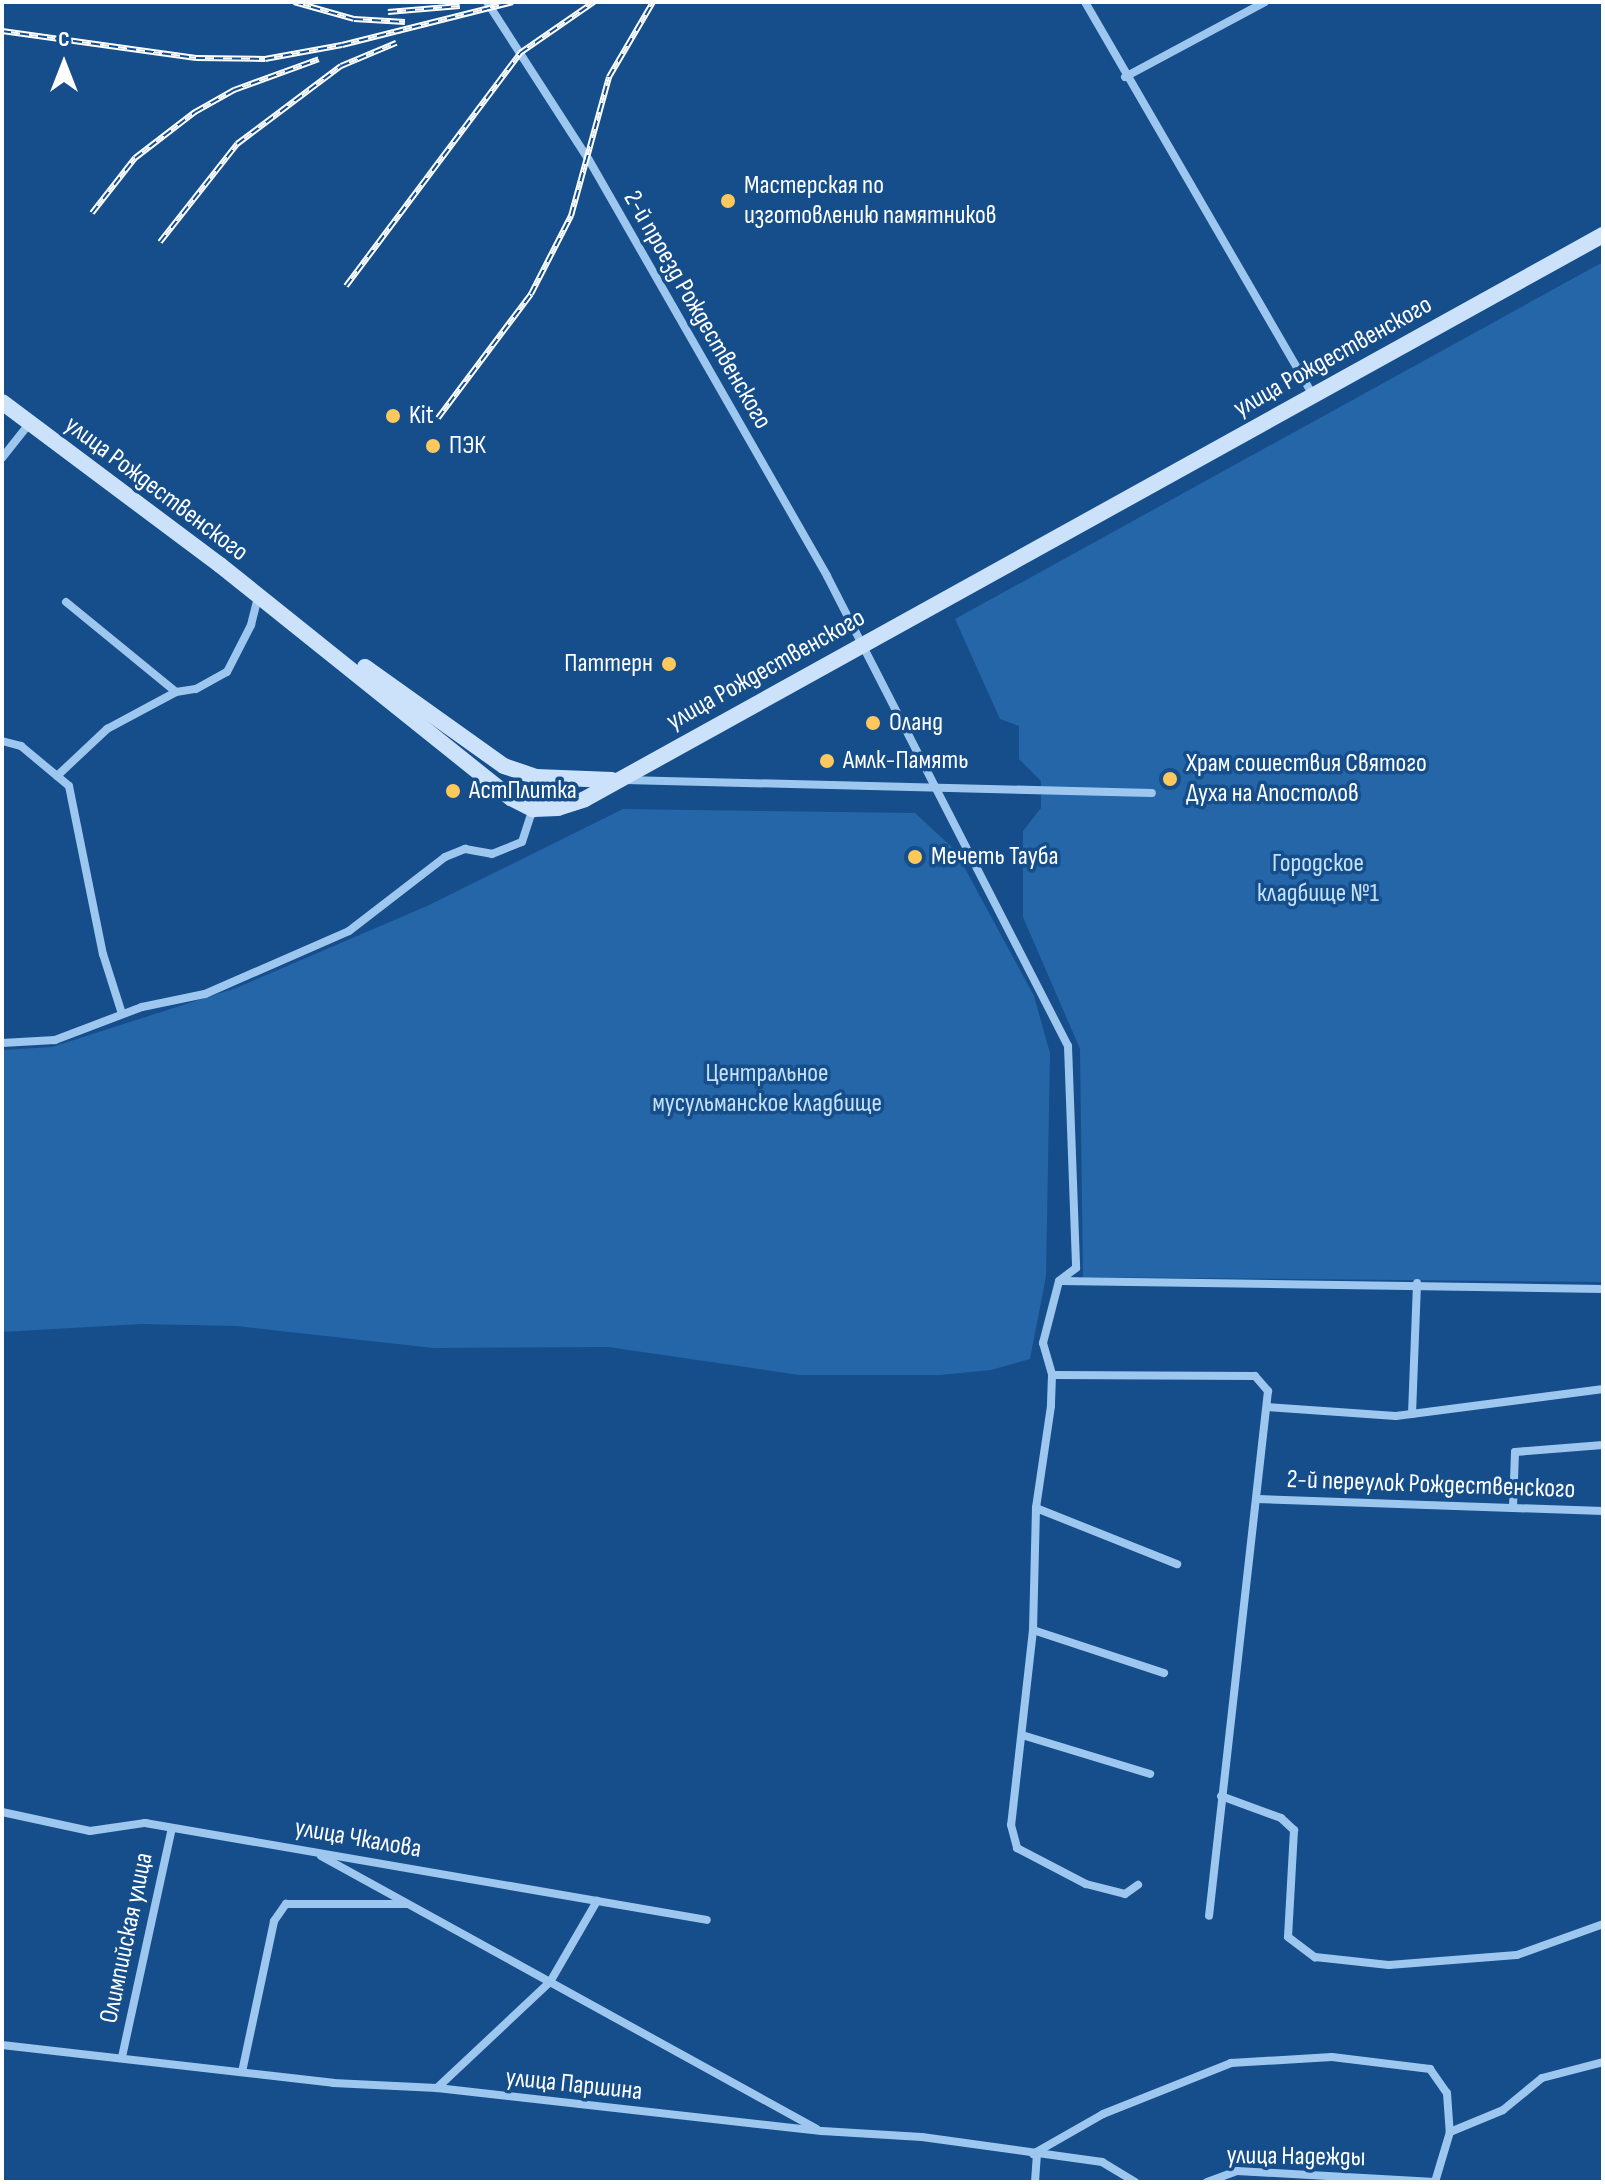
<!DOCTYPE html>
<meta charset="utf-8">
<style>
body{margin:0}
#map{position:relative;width:1605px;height:2184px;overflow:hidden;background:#154e8b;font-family:"Sofia Sans Condensed",sans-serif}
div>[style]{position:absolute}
.green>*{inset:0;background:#2466a8}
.minor>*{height:8px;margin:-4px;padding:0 4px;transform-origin:4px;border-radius:4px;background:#9ec7ef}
.secondary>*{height:16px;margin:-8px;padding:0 8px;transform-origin:8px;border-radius:8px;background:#cce2fb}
.rail>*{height:6px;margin-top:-3px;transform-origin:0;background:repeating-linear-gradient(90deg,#154e8b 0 9px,#fff 0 18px);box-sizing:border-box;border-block:2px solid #fff}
.dots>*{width:22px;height:22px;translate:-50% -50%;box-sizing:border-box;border:4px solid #154e8b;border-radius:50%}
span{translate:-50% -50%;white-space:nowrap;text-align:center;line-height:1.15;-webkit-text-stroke:7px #154e8b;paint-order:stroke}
.poi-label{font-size:26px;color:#fff}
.left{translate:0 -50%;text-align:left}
.right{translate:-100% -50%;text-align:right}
.street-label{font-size:26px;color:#fff}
.park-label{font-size:26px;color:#c4e0fb}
.frame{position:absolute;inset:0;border:4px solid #fff;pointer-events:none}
.north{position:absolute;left:24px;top:24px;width:80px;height:80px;-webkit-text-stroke:6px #154e8b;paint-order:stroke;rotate:0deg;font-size:22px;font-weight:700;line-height:32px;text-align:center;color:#fff}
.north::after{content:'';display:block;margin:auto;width:28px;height:36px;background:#fff;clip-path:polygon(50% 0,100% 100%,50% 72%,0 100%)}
</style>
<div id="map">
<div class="green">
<i style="clip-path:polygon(1603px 262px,1603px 1282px,1083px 1277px,1080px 1049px,1023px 917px,1023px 831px,1041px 808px,1041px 781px,1019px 759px,1019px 726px,1000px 719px,955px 619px)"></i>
<i style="clip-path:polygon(623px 809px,915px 813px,955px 850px,1034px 996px,1050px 1053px,1046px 1276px,1030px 1359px,991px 1370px,940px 1375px,799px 1375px,608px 1347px,433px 1348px,237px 1326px,141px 1324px,2px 1332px,2px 1050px,52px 1047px,236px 988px,427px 906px)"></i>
</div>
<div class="minor">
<i style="left:487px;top:2px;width:188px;rotate:57.2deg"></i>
<i style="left:589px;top:160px;width:479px;rotate:60.2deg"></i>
<i style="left:827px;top:576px;width:528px;rotate:62.85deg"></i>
<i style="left:1068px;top:1046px;width:222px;rotate:87.9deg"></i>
<i style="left:1076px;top:1268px;width:21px;rotate:143deg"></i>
<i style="left:1059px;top:1281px;width:64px;rotate:104.5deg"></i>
<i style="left:1043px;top:1343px;width:33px;rotate:74deg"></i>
<i style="left:1052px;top:1375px;width:31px;rotate:92deg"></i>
<i style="left:1051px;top:1406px;width:103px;rotate:98.4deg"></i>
<i style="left:1036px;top:1508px;width:122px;rotate:91.4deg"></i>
<i style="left:1033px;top:1630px;width:196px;rotate:96.4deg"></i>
<i style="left:1011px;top:1825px;width:24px;rotate:75deg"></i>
<i style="left:1017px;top:1848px;width:78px;rotate:27.6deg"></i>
<i style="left:1086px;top:1884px;width:40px;rotate:14.4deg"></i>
<i style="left:1125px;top:1894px;width:16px;rotate:-35deg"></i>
<i style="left:1085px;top:2px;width:454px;rotate:59.9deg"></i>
<i style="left:1125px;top:77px;width:159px;rotate:-28.2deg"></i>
<i style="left:2px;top:458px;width:43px;rotate:-51.5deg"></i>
<i style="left:66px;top:602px;width:142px;rotate:39.3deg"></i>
<i style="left:2px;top:741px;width:20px;rotate:15deg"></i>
<i style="left:21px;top:746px;width:62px;rotate:39.8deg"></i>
<i style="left:69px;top:786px;width:171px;rotate:78.6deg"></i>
<i style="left:103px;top:954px;width:63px;rotate:72.4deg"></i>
<i style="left:57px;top:776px;width:69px;rotate:-43.2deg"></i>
<i style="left:107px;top:729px;width:78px;rotate:-28.2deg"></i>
<i style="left:176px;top:692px;width:20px;rotate:-9deg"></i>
<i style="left:196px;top:689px;width:35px;rotate:-29deg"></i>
<i style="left:227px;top:672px;width:53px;rotate:-62.9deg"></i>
<i style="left:251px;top:625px;width:30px;rotate:-76deg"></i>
<i style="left:625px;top:780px;width:527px;rotate:1.41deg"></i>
<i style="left:2px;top:1043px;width:53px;rotate:-3.2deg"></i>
<i style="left:55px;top:1040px;width:93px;rotate:-20.8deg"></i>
<i style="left:142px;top:1007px;width:64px;rotate:-11.7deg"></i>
<i style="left:205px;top:994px;width:157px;rotate:-23.6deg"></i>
<i style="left:349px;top:931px;width:121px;rotate:-37.6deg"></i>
<i style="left:445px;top:857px;width:22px;rotate:-22deg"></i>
<i style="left:465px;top:849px;width:27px;rotate:10deg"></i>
<i style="left:492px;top:854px;width:32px;rotate:-22deg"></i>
<i style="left:522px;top:842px;width:35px;rotate:-72deg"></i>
<i style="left:1060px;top:1281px;width:543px;rotate:0.84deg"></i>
<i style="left:1052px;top:1375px;width:203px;rotate:0.3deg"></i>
<i style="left:1255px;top:1376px;width:20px;rotate:49deg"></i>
<i style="left:1268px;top:1391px;width:528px;rotate:96.41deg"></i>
<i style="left:1268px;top:1407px;width:128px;rotate:4deg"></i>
<i style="left:1396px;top:1416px;width:209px;rotate:-7.4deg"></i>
<i style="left:1412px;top:1414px;width:131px;rotate:-87.8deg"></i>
<i style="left:1257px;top:1499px;width:346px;rotate:2deg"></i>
<i style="left:1513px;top:1507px;width:55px;rotate:-87.9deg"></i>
<i style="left:1515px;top:1452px;width:88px;rotate:-4.5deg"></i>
<i style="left:1036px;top:1508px;width:152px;rotate:21.7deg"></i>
<i style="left:1033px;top:1630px;width:138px;rotate:18.2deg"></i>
<i style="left:1022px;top:1735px;width:134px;rotate:16.9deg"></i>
<i style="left:1221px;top:1796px;width:64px;rotate:20.1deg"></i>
<i style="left:1281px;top:1818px;width:18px;rotate:43deg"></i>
<i style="left:1294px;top:1830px;width:107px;rotate:93.2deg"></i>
<i style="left:1288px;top:1937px;width:34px;rotate:37deg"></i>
<i style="left:1315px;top:1957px;width:74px;rotate:6.2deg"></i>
<i style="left:1389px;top:1965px;width:128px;rotate:-4.5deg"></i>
<i style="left:1517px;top:1955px;width:91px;rotate:-19.8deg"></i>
<i style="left:2px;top:1812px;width:90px;rotate:12.2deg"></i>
<i style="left:90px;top:1831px;width:56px;rotate:-8.3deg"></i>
<i style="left:145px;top:1823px;width:570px;rotate:9.79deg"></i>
<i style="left:321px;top:1856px;width:566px;rotate:28.83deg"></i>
<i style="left:2px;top:2045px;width:333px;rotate:6.5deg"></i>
<i style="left:333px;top:2083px;width:104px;rotate:2.8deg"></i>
<i style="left:437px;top:2088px;width:387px;rotate:6.4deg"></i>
<i style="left:822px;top:2131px;width:100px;rotate:3.4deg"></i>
<i style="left:922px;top:2137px;width:182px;rotate:7.9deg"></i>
<i style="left:1102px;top:2162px;width:39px;rotate:31deg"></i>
<i style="left:122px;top:2057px;width:234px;rotate:-77.7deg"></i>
<i style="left:242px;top:2072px;width:154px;rotate:-78deg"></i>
<i style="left:274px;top:1921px;width:21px;rotate:-55deg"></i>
<i style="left:286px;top:1904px;width:120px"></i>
<i style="left:437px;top:2088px;width:155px;rotate:-43.2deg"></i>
<i style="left:550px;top:1982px;width:94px;rotate:-59.9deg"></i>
<i style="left:1033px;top:2154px;width:81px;rotate:-29.7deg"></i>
<i style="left:1103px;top:2114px;width:138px;rotate:-21.7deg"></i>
<i style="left:1231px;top:2063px;width:101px;rotate:-3.4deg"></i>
<i style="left:1332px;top:2057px;width:99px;rotate:7deg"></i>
<i style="left:1430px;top:2069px;width:29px;rotate:55deg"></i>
<i style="left:1447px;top:2093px;width:39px;rotate:86deg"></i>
<i style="left:1035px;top:2182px;width:27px;rotate:-86deg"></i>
<i style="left:1207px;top:2182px;width:32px;rotate:-20deg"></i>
<i style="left:1237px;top:2171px;width:198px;rotate:3.2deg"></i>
<i style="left:1435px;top:2182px;width:52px;rotate:-73.3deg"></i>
<i style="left:1450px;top:2132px;width:57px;rotate:-22.5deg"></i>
<i style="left:1503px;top:2110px;width:50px;rotate:-39.4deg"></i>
<i style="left:1542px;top:2078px;width:63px;rotate:-14.7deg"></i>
</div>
<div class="secondary">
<i style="left:2px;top:402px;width:272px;rotate:36.8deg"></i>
<i style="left:220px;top:565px;width:373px;rotate:38.7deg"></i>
<i style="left:511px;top:798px;width:25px;rotate:27deg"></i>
<i style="left:533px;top:809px;width:25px;rotate:-2deg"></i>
<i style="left:558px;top:808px;width:28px;rotate:-18deg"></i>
<i style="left:585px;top:799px;width:1164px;rotate:-28.99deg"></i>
<i style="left:365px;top:667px;width:171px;rotate:35.5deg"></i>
<i style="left:504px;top:766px;width:34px;rotate:19deg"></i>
<i style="left:536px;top:777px;width:76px;rotate:2.3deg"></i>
</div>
<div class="rail">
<i style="left:294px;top:2px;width:62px;rotate:15.8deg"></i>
<i style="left:354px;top:19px;width:51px;rotate:3.4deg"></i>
<i style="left:388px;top:12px;width:72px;rotate:-4.8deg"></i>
<i style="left:2px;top:31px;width:196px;rotate:7.9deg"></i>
<i style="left:196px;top:58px;width:69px;rotate:0.8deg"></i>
<i style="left:265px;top:59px;width:78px;rotate:-10.3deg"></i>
<i style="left:342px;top:45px;width:176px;rotate:-14.1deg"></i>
<i style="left:92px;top:213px;width:70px;rotate:-52deg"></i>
<i style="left:135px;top:158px;width:76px;rotate:-37.5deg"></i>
<i style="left:195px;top:112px;width:45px;rotate:-29.4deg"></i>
<i style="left:234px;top:90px;width:90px;rotate:-20deg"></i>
<i style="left:160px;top:242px;width:125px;rotate:-51.8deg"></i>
<i style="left:237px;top:144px;width:130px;rotate:-36.9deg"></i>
<i style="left:341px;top:66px;width:60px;rotate:-22.7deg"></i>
<i style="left:346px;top:286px;width:291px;rotate:-53.2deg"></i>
<i style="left:520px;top:53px;width:90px;rotate:-34.6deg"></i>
<i style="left:438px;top:418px;width:155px;rotate:-53.1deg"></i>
<i style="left:531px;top:294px;width:88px;rotate:-62.9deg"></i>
<i style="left:571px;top:216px;width:144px;rotate:-74.7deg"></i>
<i style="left:609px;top:77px;width:87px;rotate:-59.6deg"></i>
</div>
<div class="dots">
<i style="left:728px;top:201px;background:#ffc85c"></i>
<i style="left:393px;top:416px;background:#ffc85c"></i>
<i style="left:433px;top:446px;background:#ffc85c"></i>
<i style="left:669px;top:664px;background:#ffc85c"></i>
<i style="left:873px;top:723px;background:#ffc85c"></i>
<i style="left:827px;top:761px;background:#ffc85c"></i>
<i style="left:1170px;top:779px;background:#ffc85c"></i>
<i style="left:453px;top:791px;background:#ffc85c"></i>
<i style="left:915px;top:857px;background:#ffc85c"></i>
</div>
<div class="poi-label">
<span class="left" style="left:744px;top:201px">Мастерская по<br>изготовлению памятников</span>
<span class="left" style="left:409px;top:416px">Kit</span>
<span class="left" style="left:449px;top:446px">ПЭК</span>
<span class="right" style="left:653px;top:664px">Паттерн</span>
<span class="left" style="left:889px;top:723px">Оланд</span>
<span class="left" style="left:843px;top:761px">Амлк-Память</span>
<span class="left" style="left:1186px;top:779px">Храм сошествия Святого<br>Духа на Апостолов</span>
<span class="left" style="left:469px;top:791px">АстПлитка</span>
<span class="left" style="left:931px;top:857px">Мечеть Тауба</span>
</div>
<div class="street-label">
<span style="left:697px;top:310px;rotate:60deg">2-й проезд Рождественского</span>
<span style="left:1333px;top:357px;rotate:-29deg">улица Рождественского</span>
<span style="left:156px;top:489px;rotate:37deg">улица Рождественского</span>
<span style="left:766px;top:670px;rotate:-29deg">улица Рождественского</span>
<span style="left:1431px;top:1485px;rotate:2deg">2-й переулок Рождественского</span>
<span style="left:358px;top:1839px;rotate:10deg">улица Чкалова</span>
<span style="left:127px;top:1938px;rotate:-78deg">Олимпийская улица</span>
<span style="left:574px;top:2085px;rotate:6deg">улица Паршина</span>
<span style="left:1296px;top:2157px;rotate:1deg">улица Надежды</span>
</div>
<div class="park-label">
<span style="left:1318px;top:879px">Городское<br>кладбище №1</span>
<span style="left:767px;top:1089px">Центральное<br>мусульманское кладбище</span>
</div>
<div class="frame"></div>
<div class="north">С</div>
</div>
